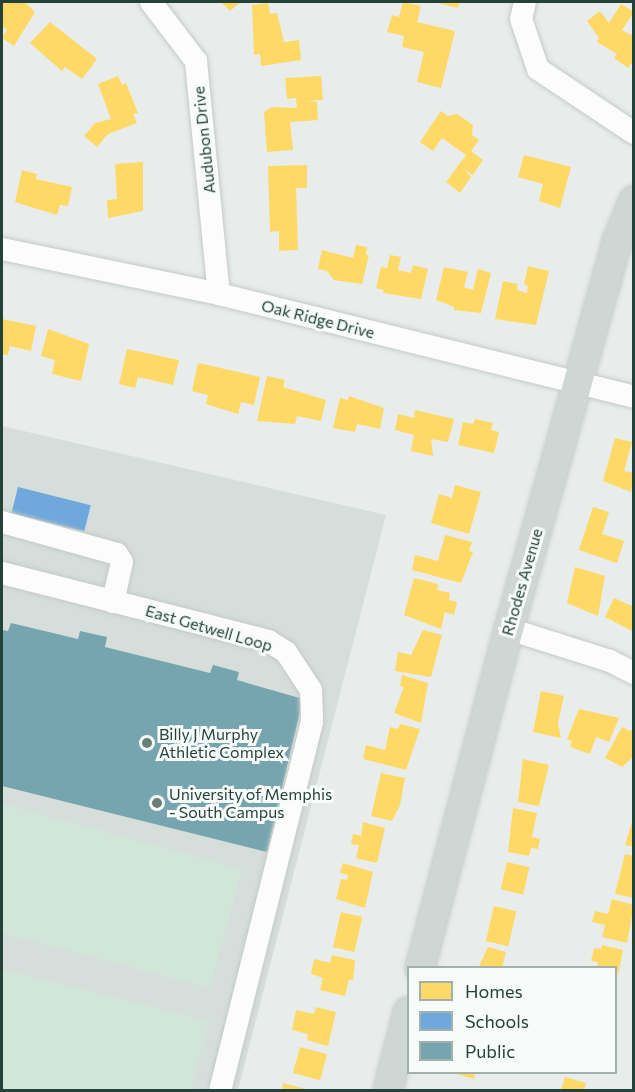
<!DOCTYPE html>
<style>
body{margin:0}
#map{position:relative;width:635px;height:1092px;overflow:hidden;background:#e8edeb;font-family:Commissioner,sans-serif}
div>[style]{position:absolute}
.built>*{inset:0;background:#d6dedb}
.green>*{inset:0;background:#d1e6d8}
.homes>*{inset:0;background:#ffd966;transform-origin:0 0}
.schools>*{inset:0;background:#6fa8dc;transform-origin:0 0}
.public>*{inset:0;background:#76a5af}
.roads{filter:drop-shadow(0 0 2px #c5cac8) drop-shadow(0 0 2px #c5cac8)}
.minor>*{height:22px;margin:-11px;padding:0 11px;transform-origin:11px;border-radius:11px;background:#fcfcfc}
.major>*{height:28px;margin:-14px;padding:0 14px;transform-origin:14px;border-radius:14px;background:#cfd7d5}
.dots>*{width:16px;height:16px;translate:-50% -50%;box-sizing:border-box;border:3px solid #f7fbf9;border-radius:50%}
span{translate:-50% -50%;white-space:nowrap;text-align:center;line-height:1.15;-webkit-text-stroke:6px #f7fbf9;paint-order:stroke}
.street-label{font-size:16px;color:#24423a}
.poi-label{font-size:16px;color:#24423a}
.left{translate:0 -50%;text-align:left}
.frame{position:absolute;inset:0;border:3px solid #24423a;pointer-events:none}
.legend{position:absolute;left:407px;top:966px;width:210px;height:108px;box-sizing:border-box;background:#f7fbf9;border:2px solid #a3b1ad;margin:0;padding:8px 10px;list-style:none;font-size:18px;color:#24423a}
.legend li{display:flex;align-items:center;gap:12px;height:30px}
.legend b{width:30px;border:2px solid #a3b1ad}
</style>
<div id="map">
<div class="built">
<i style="clip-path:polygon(2px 426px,386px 515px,238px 1090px,2px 1090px)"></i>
</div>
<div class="green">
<i style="clip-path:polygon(2px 804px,242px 869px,210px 988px,2px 933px)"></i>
<i style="clip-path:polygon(2px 969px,209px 1021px,191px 1090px,2px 1090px)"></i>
</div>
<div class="homes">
<i style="clip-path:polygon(2px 2px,25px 2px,35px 12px,14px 46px,2px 38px,7px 30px,2px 26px)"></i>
<i style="clip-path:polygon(221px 2px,241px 2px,230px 11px)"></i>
<i style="clip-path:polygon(403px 2px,421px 6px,417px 22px,455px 31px,441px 88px,417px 82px,424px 52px,402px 47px,404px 36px,387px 32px,392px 15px,399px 17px)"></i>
<i style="clip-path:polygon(434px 2px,460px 2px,458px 8px)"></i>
<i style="clip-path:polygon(268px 3px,270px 14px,277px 13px,284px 42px,299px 40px,301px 60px,261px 66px,260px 54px,254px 55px,252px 5px)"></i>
<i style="clip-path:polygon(621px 4px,634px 12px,622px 30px,631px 35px,634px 31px,634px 60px,628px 68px,614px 58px,617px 54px,597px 42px,599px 38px,587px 21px,600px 11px,609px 23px)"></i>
<i style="clip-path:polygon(50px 22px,97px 59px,82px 79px,65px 67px,62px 71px,30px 43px)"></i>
<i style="clip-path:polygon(118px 76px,122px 85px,126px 83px,138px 113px,133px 114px,137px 123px,108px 134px,97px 147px,84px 136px,95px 123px,111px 119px,98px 84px)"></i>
<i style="clip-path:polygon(321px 76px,323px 100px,307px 101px,317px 102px,318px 120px,290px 122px,293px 150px,267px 152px,264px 112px,272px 107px,297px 108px,296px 98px,287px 99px,285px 78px)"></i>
<i style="clip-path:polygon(441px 111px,448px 116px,457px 114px,473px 125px,472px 135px,479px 140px,471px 151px,483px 160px,473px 175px,465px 170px,471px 177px,460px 193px,446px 182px,466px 155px,442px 138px,433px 151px,420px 142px)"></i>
<i style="clip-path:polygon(524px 155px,571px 167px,560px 208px,539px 201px,543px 184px,518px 177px)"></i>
<i style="clip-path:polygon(143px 162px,143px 211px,108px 218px,107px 200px,117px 199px,115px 164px)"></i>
<i style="clip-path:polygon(307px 165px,307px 188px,296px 188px,298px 250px,279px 251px,279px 231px,270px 232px,268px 166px)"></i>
<i style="clip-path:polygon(22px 170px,37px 174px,36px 179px,72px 187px,68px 206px,60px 205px,57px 215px,15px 202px)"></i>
<i style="clip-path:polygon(356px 245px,367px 247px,366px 255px,369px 255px,362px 284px,334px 280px,327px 271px,318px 269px,322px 250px,353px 258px)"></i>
<i style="clip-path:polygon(390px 255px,401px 257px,398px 270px,411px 273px,413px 265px,428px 269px,421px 299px,383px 293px,384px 290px,376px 288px,381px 267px,387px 268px)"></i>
<i style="clip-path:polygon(528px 266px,549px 271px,536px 325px,495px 319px,503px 281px,518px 284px,517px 290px,527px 293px,528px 286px,524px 284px)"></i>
<i style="clip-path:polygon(444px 267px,468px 272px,464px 287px,473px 290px,478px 269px,491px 273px,481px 313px,454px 310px,454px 307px,436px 300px)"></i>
<i style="clip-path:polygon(2px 319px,36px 326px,31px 351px,10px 346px,8px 355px,2px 354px)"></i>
<i style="clip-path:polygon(48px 329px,89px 344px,81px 381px,52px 374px,55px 360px,41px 356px)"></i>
<i style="clip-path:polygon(127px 349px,179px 360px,173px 385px,138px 377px,135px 388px,119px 384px)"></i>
<i style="clip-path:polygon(198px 363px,260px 377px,254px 405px,241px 402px,238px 414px,206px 404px,208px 395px,192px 391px)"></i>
<i style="clip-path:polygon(267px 376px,285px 380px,283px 387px,326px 400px,321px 421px,297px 416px,295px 424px,257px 421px)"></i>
<i style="clip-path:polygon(349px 396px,384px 408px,380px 429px,357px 424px,355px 432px,333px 428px,340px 398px,348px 400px)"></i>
<i style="clip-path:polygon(415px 410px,454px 419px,448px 442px,431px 439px,433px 456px,411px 451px,414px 435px,395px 430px,398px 414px,414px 418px)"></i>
<i style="clip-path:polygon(475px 419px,493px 423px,491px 430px,499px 432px,494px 453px,458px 445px,463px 422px,473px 424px)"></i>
<i style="clip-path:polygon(615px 438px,632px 442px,624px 471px,634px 473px,631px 492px,603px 481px)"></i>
<i style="clip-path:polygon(455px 485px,481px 492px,469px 534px,431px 523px,439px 494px,452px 498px)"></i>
<i style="clip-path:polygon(593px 507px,609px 512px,602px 534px,624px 541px,617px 563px,579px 550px)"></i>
<i style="clip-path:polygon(445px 535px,472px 542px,469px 551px,473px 552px,461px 583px,412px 570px,415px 555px,438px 561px)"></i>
<i style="clip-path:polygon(575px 567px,605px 576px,598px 616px,567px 603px)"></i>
<i style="clip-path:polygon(414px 578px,438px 584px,437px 590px,450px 593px,449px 600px,457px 602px,454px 615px,445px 612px,441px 629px,404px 615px)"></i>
<i style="clip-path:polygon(614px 598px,634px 607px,632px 631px,605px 617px)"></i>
<i style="clip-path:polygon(423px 630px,442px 635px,431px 677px,395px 671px,398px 652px,411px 655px)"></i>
<i style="clip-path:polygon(402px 675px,428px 683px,421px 723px,394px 713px,404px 687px,400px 686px)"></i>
<i style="clip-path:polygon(541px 691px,564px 696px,558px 723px,561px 738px,533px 732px)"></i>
<i style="clip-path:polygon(579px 709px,619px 718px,609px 742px,596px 737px,590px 754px,570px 747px,572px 741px,567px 739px)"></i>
<i style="clip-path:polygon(400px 724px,420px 729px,406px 770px,363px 759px,366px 745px,385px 750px,390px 727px,398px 729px)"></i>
<i style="clip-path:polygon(622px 727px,630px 731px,634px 728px,634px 756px,622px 767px,605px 758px)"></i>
<i style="clip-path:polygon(523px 759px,549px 765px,539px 806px,518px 802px)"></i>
<i style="clip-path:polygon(381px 773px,405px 778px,400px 805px,392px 821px,371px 816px)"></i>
<i style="clip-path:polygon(513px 808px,537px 813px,532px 837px,540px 839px,538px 849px,531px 848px,529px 856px,508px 852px)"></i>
<i style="clip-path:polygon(633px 819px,634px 819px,634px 847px,625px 845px)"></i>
<i style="clip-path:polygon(363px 822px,385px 828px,377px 863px,356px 858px,359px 845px,351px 844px,353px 834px,361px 836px)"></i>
<i style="clip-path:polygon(625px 854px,634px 856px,634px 898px,615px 894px)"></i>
<i style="left:507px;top:862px;width:23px;height:28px;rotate:13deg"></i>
<i style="clip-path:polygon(343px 863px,373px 872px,365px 908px,336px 899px,341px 879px,347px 880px,348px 875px,340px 873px)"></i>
<i style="clip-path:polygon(612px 899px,634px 905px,627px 943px,602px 937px,605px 925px,592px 922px,595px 911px,608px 914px)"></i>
<i style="left:494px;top:906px;width:23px;height:36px;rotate:13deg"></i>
<i style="left:341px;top:912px;width:22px;height:36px;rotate:13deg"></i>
<i style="clip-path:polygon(602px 945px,623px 950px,618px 976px,616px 968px,597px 968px,598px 962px,591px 961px,594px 948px,601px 949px)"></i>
<i style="clip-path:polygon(488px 947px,506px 952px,502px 968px,478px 968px)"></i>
<i style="clip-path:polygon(332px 955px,355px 960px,353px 980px,349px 979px,345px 996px,320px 990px,323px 978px,311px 974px,314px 959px,330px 963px)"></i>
<i style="clip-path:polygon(316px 1007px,336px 1012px,328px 1046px,307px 1040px,308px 1034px,292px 1030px,296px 1010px,314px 1014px)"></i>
<i style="left:300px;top:1047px;width:28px;height:27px;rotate:15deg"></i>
<i style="clip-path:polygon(450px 1072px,475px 1072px,474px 1079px)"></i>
<i style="clip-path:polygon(565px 1077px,586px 1083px,584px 1090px,561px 1090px)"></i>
<i style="clip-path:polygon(283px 1083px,309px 1090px,282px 1090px)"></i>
</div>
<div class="schools">
<i style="left:18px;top:487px;width:75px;height:27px;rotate:14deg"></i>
</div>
<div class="public">
<i style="clip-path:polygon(11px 623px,78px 639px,80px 631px,107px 637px,105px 647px,210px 673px,213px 665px,239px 672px,237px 680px,303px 699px,267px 852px,2px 786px,2px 630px,8px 631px)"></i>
</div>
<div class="roads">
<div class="minor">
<i style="left:151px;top:2px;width:74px;rotate:52.7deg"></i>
<i style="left:196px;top:61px;width:234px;rotate:84.4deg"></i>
<i style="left:525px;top:2px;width:17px;rotate:103deg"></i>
<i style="left:521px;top:19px;width:53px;rotate:71.2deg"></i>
<i style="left:538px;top:69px;width:115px;rotate:33.7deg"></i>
<i style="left:2px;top:249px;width:222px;rotate:11.7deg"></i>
<i style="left:219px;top:294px;width:428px;rotate:13.9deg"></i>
<i style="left:2px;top:522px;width:119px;rotate:15.5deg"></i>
<i style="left:117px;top:554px;width:9px;rotate:58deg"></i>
<i style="left:122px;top:562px;width:41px;rotate:102.7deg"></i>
<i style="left:2px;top:573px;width:275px;rotate:14.3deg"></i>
<i style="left:268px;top:641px;width:21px;rotate:31deg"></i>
<i style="left:286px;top:652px;width:45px;rotate:56.7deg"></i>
<i style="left:311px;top:690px;width:32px;rotate:88deg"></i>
<i style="left:312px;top:722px;width:379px;rotate:104deg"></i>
<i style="left:509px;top:629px;width:106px;rotate:17.6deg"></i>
<i style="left:610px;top:661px;width:27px;rotate:27deg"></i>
</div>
<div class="major">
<i style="left:420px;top:968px;width:350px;rotate:-75.3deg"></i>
<i style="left:509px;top:629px;width:403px;rotate:-74.4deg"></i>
<i style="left:617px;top:241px;width:44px;rotate:-67.5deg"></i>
<i style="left:388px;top:1090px;width:81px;rotate:-75.6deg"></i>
</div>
</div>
<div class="dots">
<i style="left:147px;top:743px;background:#697e78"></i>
<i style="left:157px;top:803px;background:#697e78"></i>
</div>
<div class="street-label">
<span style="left:204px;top:140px;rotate:-96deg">Audubon Drive</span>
<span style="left:318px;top:319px;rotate:14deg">Oak Ridge Drive</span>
<span style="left:522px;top:582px;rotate:-74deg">Rhodes Avenue</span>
<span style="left:209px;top:628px;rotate:16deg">East Getwell Loop</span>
</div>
<div class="poi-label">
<span class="left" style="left:159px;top:743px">Billy J Murphy<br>Athletic Complex</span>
<span class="left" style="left:169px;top:803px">University of Memphis<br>- South Campus</span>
</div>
<div class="frame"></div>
<ul class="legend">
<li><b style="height:16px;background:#ffd966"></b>Homes</li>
<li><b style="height:16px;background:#6fa8dc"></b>Schools</li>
<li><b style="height:16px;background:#76a5af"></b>Public</li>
</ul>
</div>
